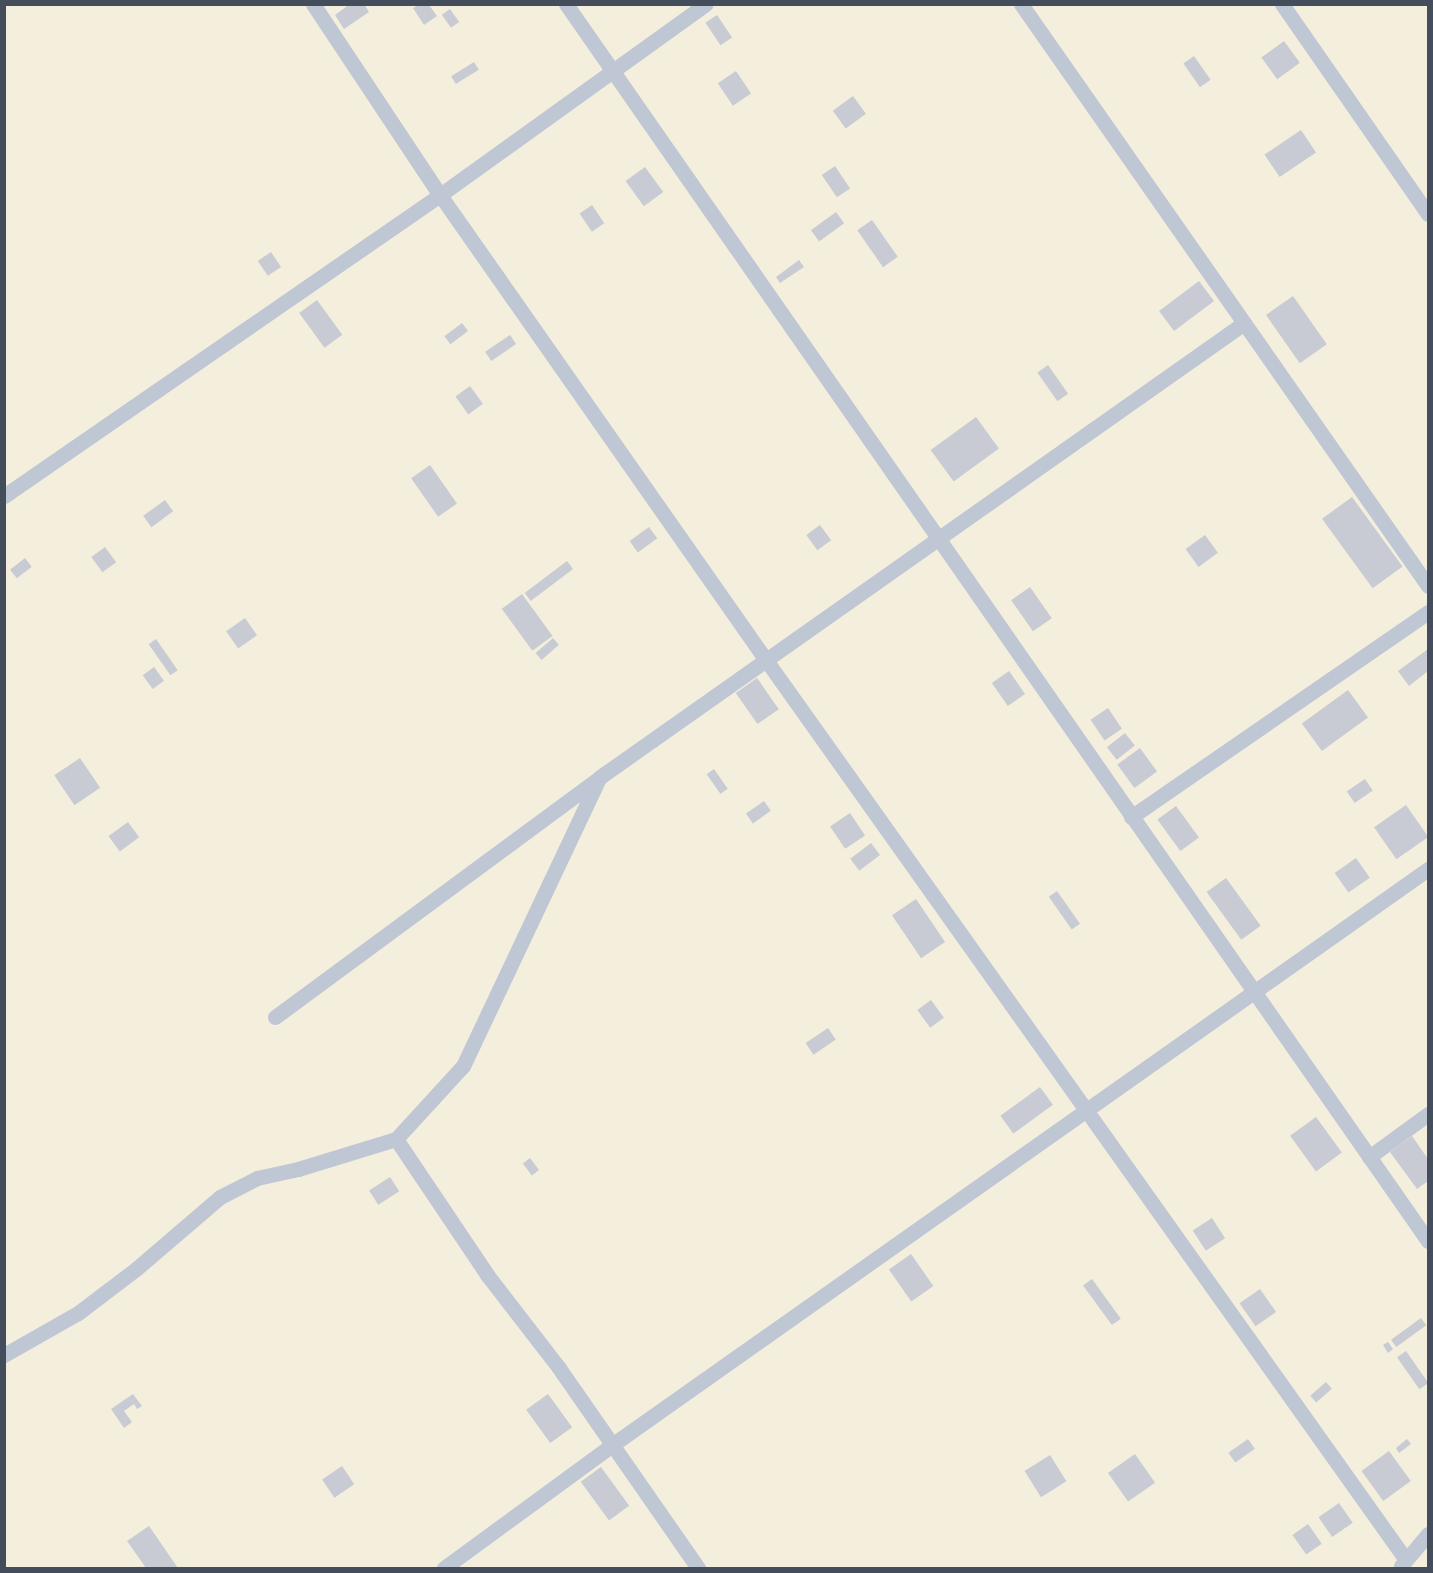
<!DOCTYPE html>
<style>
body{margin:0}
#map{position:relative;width:1433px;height:1573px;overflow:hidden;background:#f0eded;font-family:"IBM Plex Sans",sans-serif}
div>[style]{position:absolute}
.sand>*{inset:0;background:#f3efdc;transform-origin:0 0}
.building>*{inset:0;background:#c8cbd3;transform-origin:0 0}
.street>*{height:15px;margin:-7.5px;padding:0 7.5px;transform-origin:7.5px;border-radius:7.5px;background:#bfc6d4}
span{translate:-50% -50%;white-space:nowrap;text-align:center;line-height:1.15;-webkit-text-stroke:6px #fff;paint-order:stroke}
.frame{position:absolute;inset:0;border:6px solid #444d5c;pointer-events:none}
</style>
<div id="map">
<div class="sand">
<i style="left:5px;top:5px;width:1423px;height:1563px"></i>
</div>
<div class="building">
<i style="clip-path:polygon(350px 4px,364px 4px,369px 12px,344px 29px,335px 15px)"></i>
<i style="clip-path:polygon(418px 5px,429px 5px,437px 16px,424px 25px,413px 8px)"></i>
<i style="left:450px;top:9px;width:16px;height:10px;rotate:55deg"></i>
<i style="left:717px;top:15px;width:27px;height:14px;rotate:56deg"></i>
<i style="left:1284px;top:41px;width:27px;height:28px;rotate:54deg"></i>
<i style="left:1194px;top:56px;width:29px;height:13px;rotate:55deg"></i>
<i style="left:474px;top:62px;width:9px;height:27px;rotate:58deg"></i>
<i style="left:736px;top:71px;width:27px;height:22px;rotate:56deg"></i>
<i style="left:853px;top:96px;width:22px;height:25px;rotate:54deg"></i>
<i style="left:1301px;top:130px;width:27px;height:44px;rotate:56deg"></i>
<i style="left:835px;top:166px;width:27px;height:16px;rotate:56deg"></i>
<i style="left:645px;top:167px;width:31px;height:24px;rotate:54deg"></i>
<i style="left:592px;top:205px;width:22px;height:15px;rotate:56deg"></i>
<i style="left:836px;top:212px;width:14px;height:31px;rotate:54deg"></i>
<i style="left:872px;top:220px;width:45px;height:18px;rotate:55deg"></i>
<i style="left:271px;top:252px;width:18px;height:16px;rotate:56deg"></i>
<i style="clip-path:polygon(799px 260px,804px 267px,780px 283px,776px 277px)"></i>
<i style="left:1199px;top:281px;width:25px;height:50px;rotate:53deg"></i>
<i style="left:1293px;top:296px;width:59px;height:33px;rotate:55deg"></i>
<i style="left:317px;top:300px;width:43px;height:22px;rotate:54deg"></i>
<i style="left:462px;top:323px;width:10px;height:22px;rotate:53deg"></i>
<i style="left:510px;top:335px;width:11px;height:30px;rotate:56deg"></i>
<i style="left:1048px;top:365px;width:35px;height:13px;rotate:55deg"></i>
<i style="left:470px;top:386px;width:22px;height:18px;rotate:54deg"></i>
<i style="left:976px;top:417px;width:39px;height:56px;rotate:54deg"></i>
<i style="left:430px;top:465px;width:47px;height:23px;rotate:55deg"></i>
<i style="left:1352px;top:497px;width:86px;height:37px;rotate:54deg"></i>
<i style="left:165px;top:500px;width:14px;height:27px;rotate:54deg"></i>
<i style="left:820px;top:525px;width:19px;height:17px;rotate:54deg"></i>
<i style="left:649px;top:527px;width:14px;height:24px;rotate:54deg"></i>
<i style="left:1205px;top:535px;width:22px;height:24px;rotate:54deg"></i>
<i style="left:105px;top:547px;width:19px;height:17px;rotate:54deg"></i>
<i style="left:25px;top:558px;width:11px;height:19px;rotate:52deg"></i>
<i style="left:567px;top:561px;width:10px;height:53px;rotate:53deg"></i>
<i style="left:1030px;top:587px;width:38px;height:23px;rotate:55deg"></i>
<i style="left:522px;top:594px;width:52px;height:25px;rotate:54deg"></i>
<i style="left:245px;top:618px;width:21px;height:23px;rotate:55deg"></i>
<i style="left:553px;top:638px;width:9px;height:23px;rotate:49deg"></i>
<i style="left:156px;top:639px;width:38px;height:9px;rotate:55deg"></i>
<i style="clip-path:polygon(1428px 649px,1428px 671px,1409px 686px,1398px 671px)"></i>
<i style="left:154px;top:667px;width:17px;height:14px;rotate:54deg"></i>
<i style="left:1009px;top:671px;width:28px;height:21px;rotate:55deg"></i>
<i style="left:757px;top:678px;width:38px;height:26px;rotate:55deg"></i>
<i style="left:1348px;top:690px;width:34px;height:57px;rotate:54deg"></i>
<i style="left:1108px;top:708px;width:25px;height:21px;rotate:56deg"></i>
<i style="left:1125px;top:733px;width:16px;height:23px;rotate:52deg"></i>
<i style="left:1140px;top:748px;width:29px;height:28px;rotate:54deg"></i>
<i style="left:80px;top:758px;width:36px;height:31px;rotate:56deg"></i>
<i style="left:714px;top:769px;width:24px;height:9px;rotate:55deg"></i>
<i style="left:1365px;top:779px;width:14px;height:22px;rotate:56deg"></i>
<i style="left:764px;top:801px;width:12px;height:22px;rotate:55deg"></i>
<i style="left:1406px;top:805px;width:39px;height:39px;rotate:55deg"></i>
<i style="left:1176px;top:806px;width:39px;height:23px;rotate:54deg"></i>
<i style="left:850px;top:813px;width:27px;height:24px;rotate:56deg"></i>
<i style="left:128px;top:822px;width:19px;height:24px;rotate:54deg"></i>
<i style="left:871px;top:843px;width:15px;height:26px;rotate:53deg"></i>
<i style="left:1356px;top:858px;width:24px;height:26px;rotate:55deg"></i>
<i style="left:1226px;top:878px;width:59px;height:24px;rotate:54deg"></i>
<i style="left:1057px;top:891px;width:40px;height:10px;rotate:55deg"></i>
<i style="left:916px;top:899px;width:52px;height:29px;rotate:56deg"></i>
<i style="left:931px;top:1000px;width:22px;height:17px;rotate:54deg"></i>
<i style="left:828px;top:1028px;width:14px;height:27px;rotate:56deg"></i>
<i style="left:1040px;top:1087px;width:22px;height:49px;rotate:54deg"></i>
<i style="left:1316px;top:1117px;width:44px;height:32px;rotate:54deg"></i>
<i style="clip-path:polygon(1412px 1136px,1428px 1159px,1428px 1181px,1417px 1189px,1390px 1152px)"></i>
<i style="left:530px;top:1158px;width:15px;height:9px;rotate:53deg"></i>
<i style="left:390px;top:1177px;width:17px;height:25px;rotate:57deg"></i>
<i style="left:1212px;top:1218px;width:24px;height:23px;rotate:57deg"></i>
<i style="left:911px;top:1254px;width:39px;height:27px;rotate:55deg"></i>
<i style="left:1092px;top:1279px;width:49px;height:11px;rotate:54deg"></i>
<i style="left:1260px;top:1289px;width:28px;height:25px;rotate:55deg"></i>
<i style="left:1421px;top:1318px;width:9px;height:37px;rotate:54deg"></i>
<i style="clip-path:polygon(1388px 1342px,1393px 1349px,1388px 1353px,1383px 1345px)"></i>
<i style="left:1406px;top:1351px;width:39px;height:11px;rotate:55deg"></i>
<i style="left:1326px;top:1382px;width:9px;height:21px;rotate:49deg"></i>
<i style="clip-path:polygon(133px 1394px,142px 1406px,137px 1409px,134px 1404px,124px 1411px,132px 1422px,124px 1428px,111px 1409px)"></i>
<i style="left:548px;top:1394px;width:41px;height:27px;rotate:54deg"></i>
<i style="left:1248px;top:1439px;width:12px;height:24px;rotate:55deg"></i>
<i style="clip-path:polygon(1407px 1439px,1411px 1444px,1399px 1453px,1396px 1448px)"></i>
<i style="left:1389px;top:1451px;width:37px;height:34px;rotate:54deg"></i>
<i style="left:1135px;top:1454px;width:35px;height:33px;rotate:55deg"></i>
<i style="left:1050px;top:1455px;width:31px;height:30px;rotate:58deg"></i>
<i style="left:342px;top:1466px;width:22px;height:24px;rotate:56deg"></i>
<i style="left:601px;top:1467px;width:48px;height:25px;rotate:54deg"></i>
<i style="left:1339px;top:1503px;width:24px;height:25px;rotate:55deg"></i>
<i style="left:1308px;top:1524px;width:24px;height:19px;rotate:55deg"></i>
<i style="clip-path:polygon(149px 1526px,178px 1568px,146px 1568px,127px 1541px)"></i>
</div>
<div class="street">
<i style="left:313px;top:4px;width:229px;rotate:56.4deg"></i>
<i style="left:440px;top:195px;width:568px;rotate:54.97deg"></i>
<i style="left:766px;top:660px;width:1104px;rotate:54.58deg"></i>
<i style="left:566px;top:4px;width:1508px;rotate:55.13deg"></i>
<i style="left:1021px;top:4px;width:710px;rotate:55.03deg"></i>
<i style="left:1282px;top:4px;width:256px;rotate:55.2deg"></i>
<i style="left:4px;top:496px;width:530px;rotate:-34.62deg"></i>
<i style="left:440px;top:195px;width:327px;rotate:-35.7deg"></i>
<i style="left:1131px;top:817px;width:361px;rotate:-34.6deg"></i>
<i style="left:275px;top:1017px;width:404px;rotate:-36.4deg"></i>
<i style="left:600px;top:777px;width:788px;rotate:-35.18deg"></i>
<i style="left:396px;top:1139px;width:165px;rotate:56.1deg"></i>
<i style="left:488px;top:1276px;width:116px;rotate:52.3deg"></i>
<i style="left:559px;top:1368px;width:244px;rotate:55.2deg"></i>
<i style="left:1369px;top:1157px;width:73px;rotate:-36.1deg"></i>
<i style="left:4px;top:1355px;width:85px;rotate:-29.6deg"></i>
<i style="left:78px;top:1313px;width:73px;rotate:-37.2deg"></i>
<i style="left:136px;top:1269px;width:111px;rotate:-40.6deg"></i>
<i style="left:220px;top:1197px;width:42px;rotate:-27.2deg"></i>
<i style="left:257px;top:1178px;width:42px;rotate:-12.4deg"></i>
<i style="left:298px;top:1169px;width:102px;rotate:-17deg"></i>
<i style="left:396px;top:1139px;width:99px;rotate:-47.5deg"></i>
<i style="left:463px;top:1066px;width:316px;rotate:-64.7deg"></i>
<i style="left:1401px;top:1566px;width:42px;rotate:-49.8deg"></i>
<i style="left:444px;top:1568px;width:208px;rotate:-36.2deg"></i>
<i style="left:612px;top:1445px;width:999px;rotate:-35.22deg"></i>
</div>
<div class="frame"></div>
</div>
